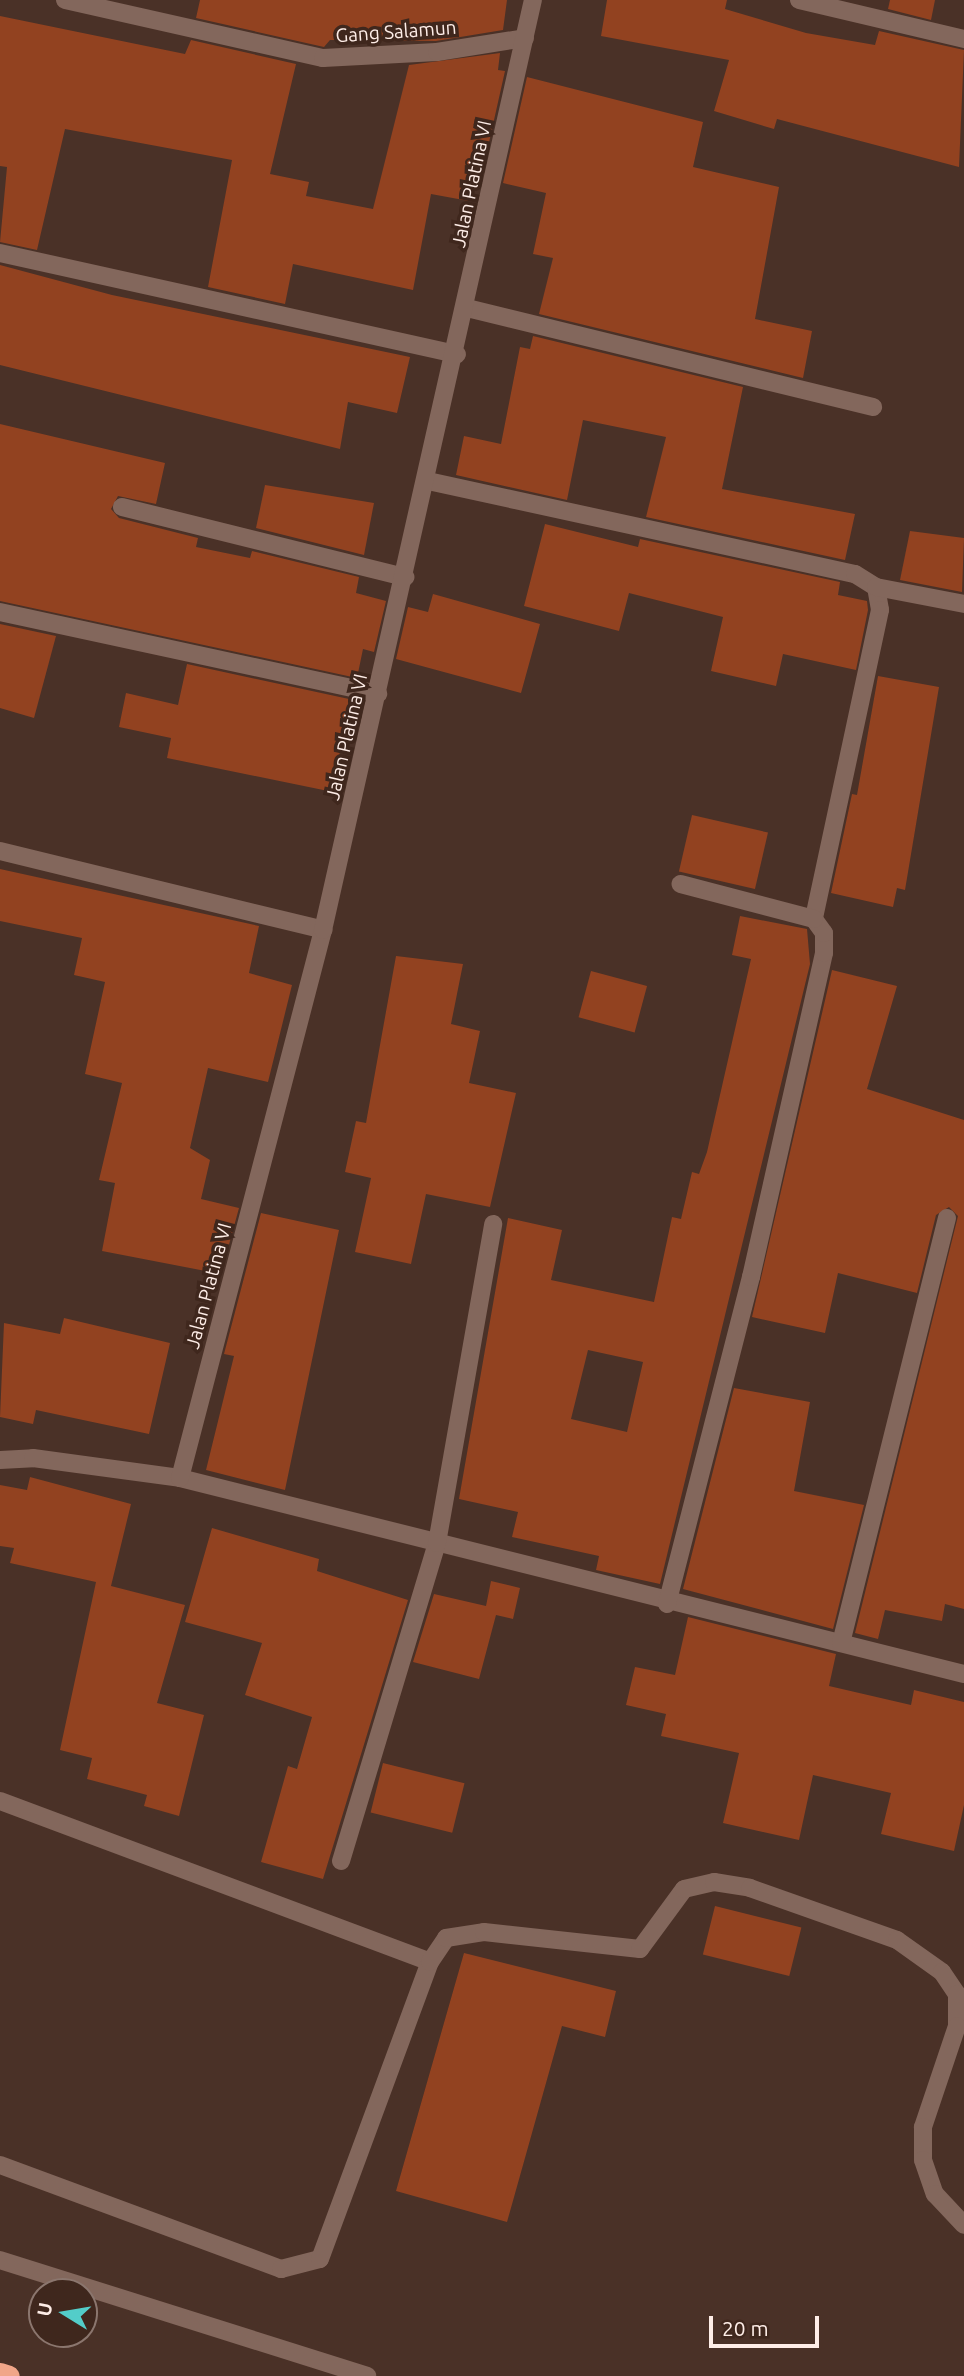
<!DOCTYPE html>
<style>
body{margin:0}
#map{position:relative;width:964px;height:2376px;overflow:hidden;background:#4a3127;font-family:Ubuntu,sans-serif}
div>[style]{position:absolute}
.building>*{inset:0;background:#924220;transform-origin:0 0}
.service>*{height:18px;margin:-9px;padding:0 9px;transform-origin:9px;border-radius:9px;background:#83675c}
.minor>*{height:18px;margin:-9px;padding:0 9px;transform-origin:9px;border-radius:9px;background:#83675c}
.motorway>*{height:21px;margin:-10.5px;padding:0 10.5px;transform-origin:10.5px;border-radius:10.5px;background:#f1a689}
span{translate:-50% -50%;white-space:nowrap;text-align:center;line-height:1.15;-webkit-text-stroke:7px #3f271d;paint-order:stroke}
.street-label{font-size:19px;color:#feede7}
.north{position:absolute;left:28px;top:2278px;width:70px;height:70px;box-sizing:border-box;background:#3f271d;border:2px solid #8b766e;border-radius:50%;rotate:281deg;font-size:19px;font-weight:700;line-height:28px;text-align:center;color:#feede7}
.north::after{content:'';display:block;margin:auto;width:24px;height:32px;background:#53cdc9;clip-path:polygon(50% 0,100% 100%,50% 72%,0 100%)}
.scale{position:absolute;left:709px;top:2316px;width:110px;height:32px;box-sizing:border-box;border:4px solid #feede7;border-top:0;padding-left:9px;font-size:21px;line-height:24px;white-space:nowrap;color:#feede7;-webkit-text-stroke:5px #3f271d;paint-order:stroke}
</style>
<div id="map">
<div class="building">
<i style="clip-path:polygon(200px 0,507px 0,503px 30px,436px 41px,330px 40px,324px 47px,196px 18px)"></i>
<i style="clip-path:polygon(607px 0,727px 0,725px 9px,806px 33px,875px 45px,879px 31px,964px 50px,959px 167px,777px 119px,774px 129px,714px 111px,729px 60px,601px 36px)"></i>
<i style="clip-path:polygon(890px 0,935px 0,931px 20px,888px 9px)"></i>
<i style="clip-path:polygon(0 16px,185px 54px,191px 40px,296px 64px,270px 174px,309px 182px,306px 196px,373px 209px,409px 65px,500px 53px,498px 70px,505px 71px,481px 178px,474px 177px,469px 201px,431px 194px,413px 290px,293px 264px,285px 304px,208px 287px,232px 160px,65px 129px,37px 250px,0 242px,7px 167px,0 166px)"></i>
<i style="clip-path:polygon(527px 77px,703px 122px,693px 167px,779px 187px,755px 319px,812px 331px,803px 378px,539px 314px,553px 258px,533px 254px,546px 193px,503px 183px)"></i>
<i style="clip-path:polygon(0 265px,112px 295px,410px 357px,397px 413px,348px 402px,340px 449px,0 365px)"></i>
<i style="clip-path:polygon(533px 336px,743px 387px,722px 489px,855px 514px,845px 560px,646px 517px,666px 437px,583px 420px,567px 500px,456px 475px,464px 436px,501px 444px,520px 347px,530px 349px)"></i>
<i style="clip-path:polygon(0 424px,165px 463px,156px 504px,118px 496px,111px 509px,119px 518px,198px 538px,196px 547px,250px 558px,252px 551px,359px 577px,356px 593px,386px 601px,374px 652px,363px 649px,357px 678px,0 601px)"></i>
<i style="clip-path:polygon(265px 485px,374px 503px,364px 555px,256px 528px)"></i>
<i style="clip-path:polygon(545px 524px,638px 547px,640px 539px,840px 582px,838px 595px,867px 601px,868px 610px,856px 670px,783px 654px,776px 686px,711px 671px,723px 617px,629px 593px,619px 631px,524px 606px)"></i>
<i style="clip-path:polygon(910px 531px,964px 538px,962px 592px,900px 580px)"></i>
<i style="clip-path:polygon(433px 594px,540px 624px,521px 693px,396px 659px,408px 607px,428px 612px)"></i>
<i style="clip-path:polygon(0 624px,56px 636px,34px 718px,0 708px)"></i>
<i style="clip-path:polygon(187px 664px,349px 699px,333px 792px,167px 758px,171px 738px,119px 727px,126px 693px,178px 705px)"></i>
<i style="clip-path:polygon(878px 676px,939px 687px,905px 890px,897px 888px,893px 907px,831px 893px,852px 794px,857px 795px)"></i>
<i style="left:692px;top:815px;width:78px;height:58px;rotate:13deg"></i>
<i style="clip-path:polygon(0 869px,259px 926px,249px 973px,292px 985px,268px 1082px,208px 1068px,190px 1148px,210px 1160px,201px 1199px,239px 1208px,221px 1274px,102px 1251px,115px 1183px,99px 1180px,122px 1083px,85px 1074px,105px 982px,74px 975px,82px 938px,0 921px)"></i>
<i style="clip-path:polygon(evenodd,740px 916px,807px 929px,810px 964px,660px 1584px,596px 1570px,599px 1556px,512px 1537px,518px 1512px,459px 1499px,508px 1218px,562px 1230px,551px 1280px,654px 1302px,672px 1217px,681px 1219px,692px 1172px,699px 1174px,707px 1152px,751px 959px,732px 955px,740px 916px,588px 1350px,643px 1362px,627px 1432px,571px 1419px,588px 1350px)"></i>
<i style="clip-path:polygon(396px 956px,463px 964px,451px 1024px,480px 1031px,469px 1083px,516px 1093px,490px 1207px,426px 1194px,411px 1264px,355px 1252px,371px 1178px,345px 1172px,356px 1121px,366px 1123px)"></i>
<i style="clip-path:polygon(832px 970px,897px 986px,867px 1089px,964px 1120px,964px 1609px,945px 1604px,942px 1621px,885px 1610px,878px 1639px,855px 1633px,958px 1216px,949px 1207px,936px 1215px,917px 1293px,838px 1273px,825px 1333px,752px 1317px)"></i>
<i style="left:591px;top:971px;width:58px;height:48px;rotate:15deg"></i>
<i style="clip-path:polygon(261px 1213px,339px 1230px,285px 1490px,206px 1470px,234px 1356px,224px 1354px)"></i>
<i style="clip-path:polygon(64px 1318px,170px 1343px,149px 1434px,36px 1410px,33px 1424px,0 1417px,4px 1323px,60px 1334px)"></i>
<i style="clip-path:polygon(734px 1388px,810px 1402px,794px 1491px,864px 1505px,833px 1629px,683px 1589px)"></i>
<i style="clip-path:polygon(30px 1477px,131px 1504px,111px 1586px,185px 1605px,157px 1703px,204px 1715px,179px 1816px,144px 1806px,147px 1795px,87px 1779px,92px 1758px,60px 1750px,96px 1582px,10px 1563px,14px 1548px,0 1546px,0 1485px,27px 1490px)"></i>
<i style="clip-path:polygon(212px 1528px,319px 1559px,317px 1571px,408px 1600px,323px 1879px,261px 1862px,288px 1766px,297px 1769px,312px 1717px,245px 1695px,262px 1643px,185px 1622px)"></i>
<i style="clip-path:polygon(491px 1581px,520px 1588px,513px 1619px,496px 1615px,479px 1679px,413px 1662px,434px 1594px,486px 1606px)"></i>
<i style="clip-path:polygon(688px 1617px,836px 1654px,829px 1686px,911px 1705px,914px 1690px,964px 1702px,964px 1805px,954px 1851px,881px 1834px,891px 1793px,813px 1775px,799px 1840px,723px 1823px,739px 1753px,661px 1736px,666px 1714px,626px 1705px,635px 1667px,675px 1675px)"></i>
<i style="left:383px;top:1763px;width:84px;height:51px;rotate:14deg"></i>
<i style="left:715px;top:1906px;width:89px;height:50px;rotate:14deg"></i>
<i style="clip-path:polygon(464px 1953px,616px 1991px,605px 2037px,562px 2026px,507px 2222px,396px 2191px)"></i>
</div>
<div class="service">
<i style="left:0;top:1801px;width:459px;rotate:20.5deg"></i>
<i style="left:0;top:2165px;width:300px;rotate:20.3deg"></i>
<i style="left:281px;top:2269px;width:40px;rotate:-14.4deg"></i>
<i style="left:320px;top:2259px;width:317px;rotate:-69.7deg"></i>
<i style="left:430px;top:1962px;width:29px;rotate:-56deg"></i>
<i style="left:446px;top:1938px;width:38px;rotate:-9deg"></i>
<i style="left:484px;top:1932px;width:157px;rotate:6.2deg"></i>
<i style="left:640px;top:1949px;width:74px;rotate:-53.7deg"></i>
<i style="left:684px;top:1889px;width:31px;rotate:-13deg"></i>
<i style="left:714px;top:1882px;width:36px;rotate:9deg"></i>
<i style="left:750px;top:1888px;width:156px;rotate:19.5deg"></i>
<i style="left:897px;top:1940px;width:55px;rotate:35.4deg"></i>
<i style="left:942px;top:1972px;width:27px;rotate:56deg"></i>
<i style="left:957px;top:1994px;width:32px;rotate:90deg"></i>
<i style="left:957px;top:2026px;width:107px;rotate:108.6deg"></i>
<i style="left:923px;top:2127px;width:33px;rotate:90deg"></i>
<i style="left:923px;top:2160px;width:36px;rotate:71deg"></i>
<i style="left:935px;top:2194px;width:42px;rotate:46.9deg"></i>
</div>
<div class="minor">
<i style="left:65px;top:0;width:264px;rotate:12.7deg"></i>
<i style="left:323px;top:58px;width:114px;rotate:-3deg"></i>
<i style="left:437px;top:52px;width:89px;rotate:-9deg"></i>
<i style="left:799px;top:0;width:170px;rotate:13.3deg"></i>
<i style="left:0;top:253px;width:468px;rotate:12.5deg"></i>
<i style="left:467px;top:308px;width:418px;rotate:13.7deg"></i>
<i style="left:428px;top:481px;width:437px;rotate:12.3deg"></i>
<i style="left:855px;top:574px;width:25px;rotate:32deg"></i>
<i style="left:876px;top:587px;width:23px;rotate:80deg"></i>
<i style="left:880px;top:610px;width:316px;rotate:102.1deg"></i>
<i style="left:122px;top:507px;width:292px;rotate:13.9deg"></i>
<i style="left:876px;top:587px;width:90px;rotate:10.9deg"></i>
<i style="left:0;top:612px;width:387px;rotate:12.2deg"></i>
<i style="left:0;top:851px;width:333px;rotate:13.7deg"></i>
<i style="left:0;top:1460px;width:33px;rotate:-3deg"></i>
<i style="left:33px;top:1458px;width:148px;rotate:7.7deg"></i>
<i style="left:180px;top:1478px;width:808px;rotate:14.04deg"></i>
<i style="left:180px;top:1478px;width:566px;rotate:-75.37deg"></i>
<i style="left:323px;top:930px;width:953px;rotate:-77.28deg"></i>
<i style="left:667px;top:1604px;width:338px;rotate:-75.6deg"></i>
<i style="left:751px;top:1277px;width:332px;rotate:-77.3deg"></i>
<i style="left:824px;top:953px;width:20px;rotate:-90deg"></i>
<i style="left:824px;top:933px;width:17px;rotate:-126deg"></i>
<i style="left:814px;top:919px;width:138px;rotate:-165.3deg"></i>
<i style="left:841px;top:1643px;width:438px;rotate:-76deg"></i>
<i style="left:341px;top:1861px;width:332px;rotate:-73.2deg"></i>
<i style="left:437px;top:1543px;width:324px;rotate:-80deg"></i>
<i style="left:0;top:2260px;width:385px;rotate:17.5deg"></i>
</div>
<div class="motorway">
<i style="left:0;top:2373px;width:9px;rotate:18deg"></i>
</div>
<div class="street-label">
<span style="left:396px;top:32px;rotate:-4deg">Gang Salamun</span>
<span style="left:472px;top:184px;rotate:-78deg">Jalan Platina VI</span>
<span style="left:347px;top:737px;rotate:-77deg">Jalan Platina VI</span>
<span style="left:209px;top:1286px;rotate:-75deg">Jalan Platina VI</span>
</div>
<div class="north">U</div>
<div class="scale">20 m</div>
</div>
